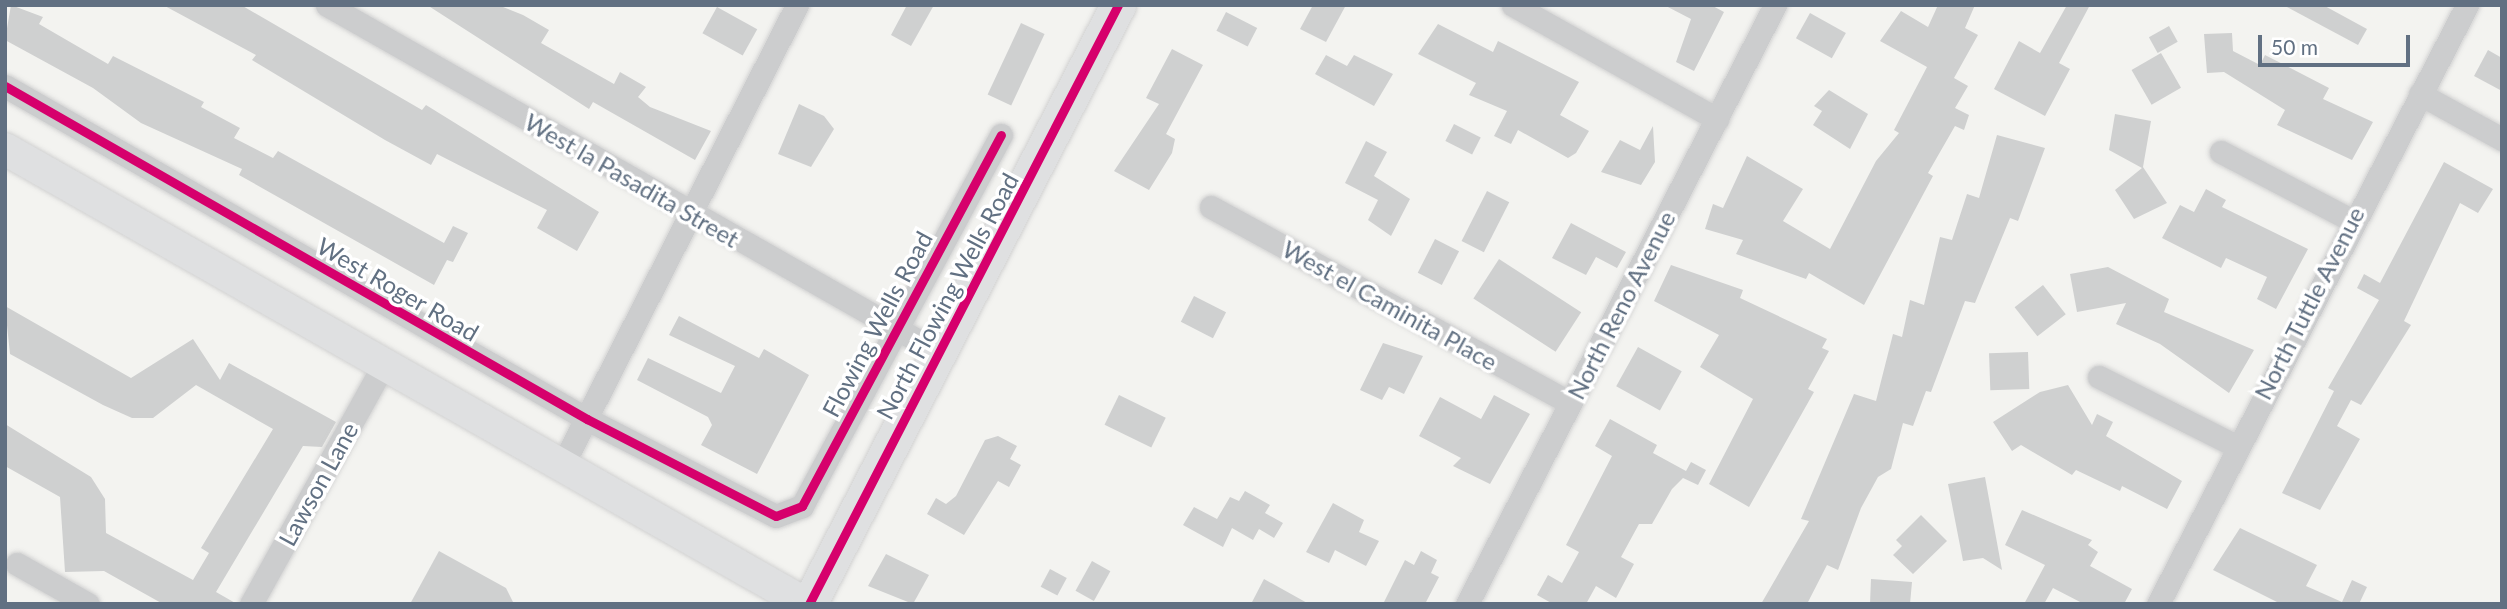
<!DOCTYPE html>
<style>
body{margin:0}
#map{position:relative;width:2507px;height:609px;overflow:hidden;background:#f3f3f0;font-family:Lato,sans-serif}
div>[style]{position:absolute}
.building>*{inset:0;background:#cfd0d0;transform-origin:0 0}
.roads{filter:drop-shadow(0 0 2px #d1d1d1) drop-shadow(0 0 2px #d1d1d1)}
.street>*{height:23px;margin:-11.5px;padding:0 11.5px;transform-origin:11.5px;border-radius:11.5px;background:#cccdce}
.secondary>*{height:32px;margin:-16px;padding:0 16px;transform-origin:16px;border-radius:16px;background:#dfe0e1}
.primary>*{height:35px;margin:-17.5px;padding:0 17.5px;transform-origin:17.5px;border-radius:17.5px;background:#dfe0e1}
.cycleway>*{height:9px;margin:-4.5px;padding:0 4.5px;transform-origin:4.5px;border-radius:4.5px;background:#d6006c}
span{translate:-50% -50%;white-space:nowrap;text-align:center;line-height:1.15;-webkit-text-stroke:7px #fff;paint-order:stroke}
.street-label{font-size:24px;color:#617082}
.frame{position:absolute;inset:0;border:7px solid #617082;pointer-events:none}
.scale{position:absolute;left:2258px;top:35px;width:152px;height:32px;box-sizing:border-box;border:4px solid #617082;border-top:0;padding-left:9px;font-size:21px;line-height:24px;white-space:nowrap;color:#617082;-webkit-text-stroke:5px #fff;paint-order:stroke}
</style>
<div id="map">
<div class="building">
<i style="clip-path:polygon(11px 5px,43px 17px,39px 24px,108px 64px,113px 56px,204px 102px,201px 107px,240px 128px,234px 138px,273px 158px,278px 151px,444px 243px,453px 226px,468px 233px,453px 262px,447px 260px,434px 285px,239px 175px,242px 169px,141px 123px,93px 88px,5px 40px)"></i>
<i style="clip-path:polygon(163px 5px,241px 5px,422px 110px,426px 105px,599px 212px,577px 251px,537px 228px,547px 210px,437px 154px,431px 165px,385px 140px,252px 60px,256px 55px)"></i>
<i style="clip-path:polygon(427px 5px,498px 5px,523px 15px,549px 30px,541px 43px,614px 84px,620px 72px,646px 87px,638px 97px,650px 107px,711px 131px,695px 160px,593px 102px,589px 109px)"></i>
<i style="clip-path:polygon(907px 5px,934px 5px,911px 46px,891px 35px)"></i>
<i style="clip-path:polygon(1313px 5px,1346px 5px,1326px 42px,1300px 29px)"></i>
<i style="clip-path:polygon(1664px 5px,1711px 5px,1724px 12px,1694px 71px,1676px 62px,1691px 19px)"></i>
<i style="clip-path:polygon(1938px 5px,1975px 5px,1965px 28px,1978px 35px,1954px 78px,1968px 86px,1955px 108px,1969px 115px,1964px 130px,1955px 126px,1928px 173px,1933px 176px,1864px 305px,1809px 273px,1806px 279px,1736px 254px,1743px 240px,1705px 229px,1713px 204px,1723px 208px,1747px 156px,1803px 189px,1783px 221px,1830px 249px,1876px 161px,1899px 133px,1894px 130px,1927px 67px,1880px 41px,1901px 11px,1928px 27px)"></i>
<i style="clip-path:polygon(2067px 5px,2090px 5px,2059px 63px,2070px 69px,2045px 116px,1994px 89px,2019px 41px,2040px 53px)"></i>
<i style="clip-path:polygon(2283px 5px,2323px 5px,2367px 29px,2358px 45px)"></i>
<i style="left:717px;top:7px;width:46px;height:30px;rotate:29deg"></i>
<i style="left:1226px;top:12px;width:35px;height:21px;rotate:27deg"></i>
<i style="left:1810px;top:13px;width:41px;height:29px;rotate:29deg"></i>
<i style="left:1021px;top:23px;width:26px;height:79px;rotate:25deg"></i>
<i style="clip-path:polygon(1438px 24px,1493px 52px,1498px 41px,1579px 82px,1560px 115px,1589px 131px,1576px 153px,1568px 158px,1518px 130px,1511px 144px,1494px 136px,1507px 111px,1469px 95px,1476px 83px,1418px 54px)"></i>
<i style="left:2169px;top:26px;width:18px;height:23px;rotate:61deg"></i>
<i style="clip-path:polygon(2232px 33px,2233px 51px,2260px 65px,2265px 55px,2329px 88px,2323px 99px,2373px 122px,2352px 160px,2277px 125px,2285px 110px,2224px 72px,2207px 73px,2204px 34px)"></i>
<i style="clip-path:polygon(1172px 49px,1203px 65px,1166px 134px,1175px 139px,1172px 153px,1149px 190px,1114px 171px,1159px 104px,1146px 98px)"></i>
<i style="clip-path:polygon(2488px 50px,2502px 58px,2502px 91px,2474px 76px)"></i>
<i style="left:2161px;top:53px;width:40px;height:34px;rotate:60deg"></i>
<i style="clip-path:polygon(1326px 55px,1347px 66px,1354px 55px,1393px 74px,1374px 106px,1315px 74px)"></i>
<i style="clip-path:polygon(1829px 90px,1868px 114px,1850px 149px,1813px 125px,1822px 111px,1814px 106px)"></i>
<i style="clip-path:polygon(799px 104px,824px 116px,834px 129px,811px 167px,778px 154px)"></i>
<i style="clip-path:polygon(2115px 114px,2151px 121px,2143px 167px,2167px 203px,2134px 219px,2115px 190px,2142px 168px,2109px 150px)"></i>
<i style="left:1454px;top:124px;width:30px;height:19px;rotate:27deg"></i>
<i style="clip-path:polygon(1653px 126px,1655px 162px,1641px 185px,1601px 172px,1620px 140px,1640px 150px)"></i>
<i style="clip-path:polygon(1997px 135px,2045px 148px,2018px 221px,2010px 218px,1975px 303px,1965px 301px,1931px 392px,1926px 391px,1913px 426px,1903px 423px,1891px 469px,1878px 477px,1861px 508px,1838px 570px,1827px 565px,1807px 604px,1761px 604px,1809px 521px,1801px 519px,1854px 394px,1876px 401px,1893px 334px,1902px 337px,1910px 300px,1924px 305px,1940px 237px,1952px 240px,1967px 194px,1979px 198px)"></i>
<i style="clip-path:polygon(1366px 141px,1387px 152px,1374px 176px,1410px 199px,1391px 236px,1368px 220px,1378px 200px,1345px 183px)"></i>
<i style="clip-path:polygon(2444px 162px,2493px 189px,2478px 213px,2460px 203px,2404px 321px,2411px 325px,2361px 405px,2351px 400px,2337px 426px,2360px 439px,2320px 510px,2282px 493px,2334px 391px,2328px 388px,2379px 300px,2357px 288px,2364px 274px,2380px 283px)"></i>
<i style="clip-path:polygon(2206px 189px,2226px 200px,2222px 207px,2308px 249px,2276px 309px,2257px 299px,2267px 277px,2226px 258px,2221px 268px,2162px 238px,2180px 205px,2194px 212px)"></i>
<i style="left:1487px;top:191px;width:25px;height:56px;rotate:27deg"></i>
<i style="clip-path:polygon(1571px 223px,1626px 252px,1617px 268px,1596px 257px,1586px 275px,1552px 258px)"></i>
<i style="left:1435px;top:239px;width:27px;height:38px;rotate:27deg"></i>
<i style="left:1499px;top:259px;width:98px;height:47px;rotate:33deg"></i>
<i style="clip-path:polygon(1671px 265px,1743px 290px,1740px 298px,1827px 339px,1822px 348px,1829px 351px,1808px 389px,1814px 392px,1749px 507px,1709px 484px,1753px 399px,1700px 367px,1719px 335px,1654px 301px)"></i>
<i style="clip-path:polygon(2108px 267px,2169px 299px,2164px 312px,2254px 350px,2229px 393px,2160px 344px,2116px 324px,2126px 303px,2077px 312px,2070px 274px)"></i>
<i style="left:2043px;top:285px;width:37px;height:36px;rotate:52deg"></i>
<i style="left:1194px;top:296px;width:36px;height:29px;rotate:27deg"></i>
<i style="clip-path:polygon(5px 306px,131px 378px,193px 339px,220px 380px,229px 363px,336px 422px,322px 447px,303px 446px,216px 592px,237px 604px,163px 604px,104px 571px,65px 572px,60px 497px,5px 466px,5px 424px,91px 477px,105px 499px,106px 533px,193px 580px,209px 553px,201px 548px,273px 429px,196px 385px,153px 418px,132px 418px,103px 405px,10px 354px)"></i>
<i style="clip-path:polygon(679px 316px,759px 358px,764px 349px,809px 375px,757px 474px,701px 445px,712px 425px,708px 417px,637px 380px,648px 358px,721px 393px,735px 366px,669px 335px)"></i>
<i style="clip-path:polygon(1383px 343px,1423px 356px,1404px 394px,1389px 387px,1382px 400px,1360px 390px)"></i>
<i style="left:1638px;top:347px;width:50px;height:45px;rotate:29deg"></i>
<i style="left:2028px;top:352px;width:37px;height:39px;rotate:88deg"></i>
<i style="clip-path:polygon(2068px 385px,2092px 425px,2097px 414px,2113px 422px,2106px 436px,2182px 481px,2167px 509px,2122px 486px,2120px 491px,2076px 470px,2072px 475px,2021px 445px,2012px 451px,1993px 422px,2040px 392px)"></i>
<i style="left:1119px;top:395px;width:52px;height:33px;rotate:26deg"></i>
<i style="clip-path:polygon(1494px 395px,1530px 414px,1490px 484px,1453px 466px,1461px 458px,1419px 436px,1440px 397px,1481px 419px)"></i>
<i style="clip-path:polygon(1610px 419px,1657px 445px,1653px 453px,1686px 471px,1691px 462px,1706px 470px,1698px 485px,1683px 478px,1672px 489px,1652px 524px,1639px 524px,1621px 557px,1634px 564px,1616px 598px,1596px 586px,1586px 604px,1553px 604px,1537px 595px,1548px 575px,1562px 583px,1579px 552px,1566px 545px,1612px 456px,1595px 446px)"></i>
<i style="clip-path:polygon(998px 436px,1017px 446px,1010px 459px,1021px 465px,1009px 487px,998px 481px,964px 535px,927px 514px,936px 498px,946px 504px,956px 496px,985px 440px)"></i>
<i style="clip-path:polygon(1985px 477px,2002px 570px,1983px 558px,1963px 561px,1948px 484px)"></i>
<i style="clip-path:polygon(1245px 491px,1270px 505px,1265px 513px,1283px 523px,1274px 538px,1259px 529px,1253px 540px,1232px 528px,1223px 547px,1183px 525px,1194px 507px,1217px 519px,1230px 497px,1239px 501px)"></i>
<i style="clip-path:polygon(1333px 503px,1364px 520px,1359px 532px,1379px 541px,1366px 566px,1335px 550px,1329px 563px,1306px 552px)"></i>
<i style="clip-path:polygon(2022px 510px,2092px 540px,2088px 545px,2098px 552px,2090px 566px,2132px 589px,2124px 604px,2084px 604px,2053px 588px,2044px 604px,2024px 604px,2045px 565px,2005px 545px)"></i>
<i style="clip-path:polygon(1921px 515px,1947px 541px,1913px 574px,1893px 555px,1902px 546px,1896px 540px)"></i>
<i style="clip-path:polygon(2240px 528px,2317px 565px,2306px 586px,2342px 602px,2352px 580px,2367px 587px,2359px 604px,2281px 604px,2213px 570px)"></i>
<i style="clip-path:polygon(439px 551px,506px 588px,514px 604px,410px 604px)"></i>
<i style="clip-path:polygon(1421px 551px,1437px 560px,1431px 573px,1439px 577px,1425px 604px,1383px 604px,1405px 560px,1414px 565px)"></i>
<i style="clip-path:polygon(886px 554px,929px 575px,913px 604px,868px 586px)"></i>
<i style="left:1092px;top:561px;width:21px;height:34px;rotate:29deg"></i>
<i style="left:1050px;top:569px;width:19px;height:20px;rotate:28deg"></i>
<i style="clip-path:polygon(1264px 579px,1309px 604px,1251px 604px)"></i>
<i style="clip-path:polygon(1871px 579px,1912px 582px,1910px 604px,1870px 604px)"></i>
</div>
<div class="roads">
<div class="street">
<i style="left:327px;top:5px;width:703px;rotate:29.59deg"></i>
<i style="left:1513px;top:5px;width:234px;rotate:29.2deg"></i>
<i style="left:5px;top:86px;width:671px;rotate:29.78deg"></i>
<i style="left:587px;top:419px;width:212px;rotate:27.2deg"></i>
<i style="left:776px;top:516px;width:28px;rotate:-21deg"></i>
<i style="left:802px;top:506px;width:421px;rotate:-61.8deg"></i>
<i style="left:2420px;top:94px;width:94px;rotate:28.8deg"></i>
<i style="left:2221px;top:152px;width:147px;rotate:27.6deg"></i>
<i style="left:1211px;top:207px;width:409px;rotate:28.6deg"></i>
<i style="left:2099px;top:377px;width:153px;rotate:26.7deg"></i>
<i style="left:562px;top:466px;width:517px;rotate:-62.99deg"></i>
<i style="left:17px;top:564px;width:81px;rotate:29.4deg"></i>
<i style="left:251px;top:604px;width:274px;rotate:-61deg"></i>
<i style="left:1467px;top:604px;width:674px;rotate:-62.79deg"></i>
<i style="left:2158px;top:604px;width:674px;rotate:-62.71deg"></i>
</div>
<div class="secondary">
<i style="left:5px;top:149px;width:921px;rotate:29.6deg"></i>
</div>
<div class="primary">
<i style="left:809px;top:604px;width:674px;rotate:-62.71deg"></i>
</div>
</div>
<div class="cycleway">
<i style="left:5px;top:86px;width:671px;rotate:29.78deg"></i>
<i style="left:587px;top:419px;width:212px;rotate:27.2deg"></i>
<i style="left:776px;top:516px;width:28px;rotate:-21deg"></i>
<i style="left:802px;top:506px;width:421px;rotate:-61.8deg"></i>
<i style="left:809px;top:604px;width:674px;rotate:-62.71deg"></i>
</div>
<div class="street-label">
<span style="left:632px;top:180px;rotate:30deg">West la Pasadita Street</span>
<span style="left:398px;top:289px;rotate:30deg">West Roger Road</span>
<span style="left:947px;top:296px;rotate:-62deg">North Flowing Wells Road</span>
<span style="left:2309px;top:303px;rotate:-63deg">North Tuttle Avenue</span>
<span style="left:1390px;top:305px;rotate:29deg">West el Caminita Place</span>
<span style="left:1621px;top:305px;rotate:-63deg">North Reno Avenue</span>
<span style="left:877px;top:324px;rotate:-62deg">Flowing Wells Road</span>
<span style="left:318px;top:484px;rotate:-61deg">Lawson Lane</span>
</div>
<div class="frame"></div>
<div class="scale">50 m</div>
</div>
